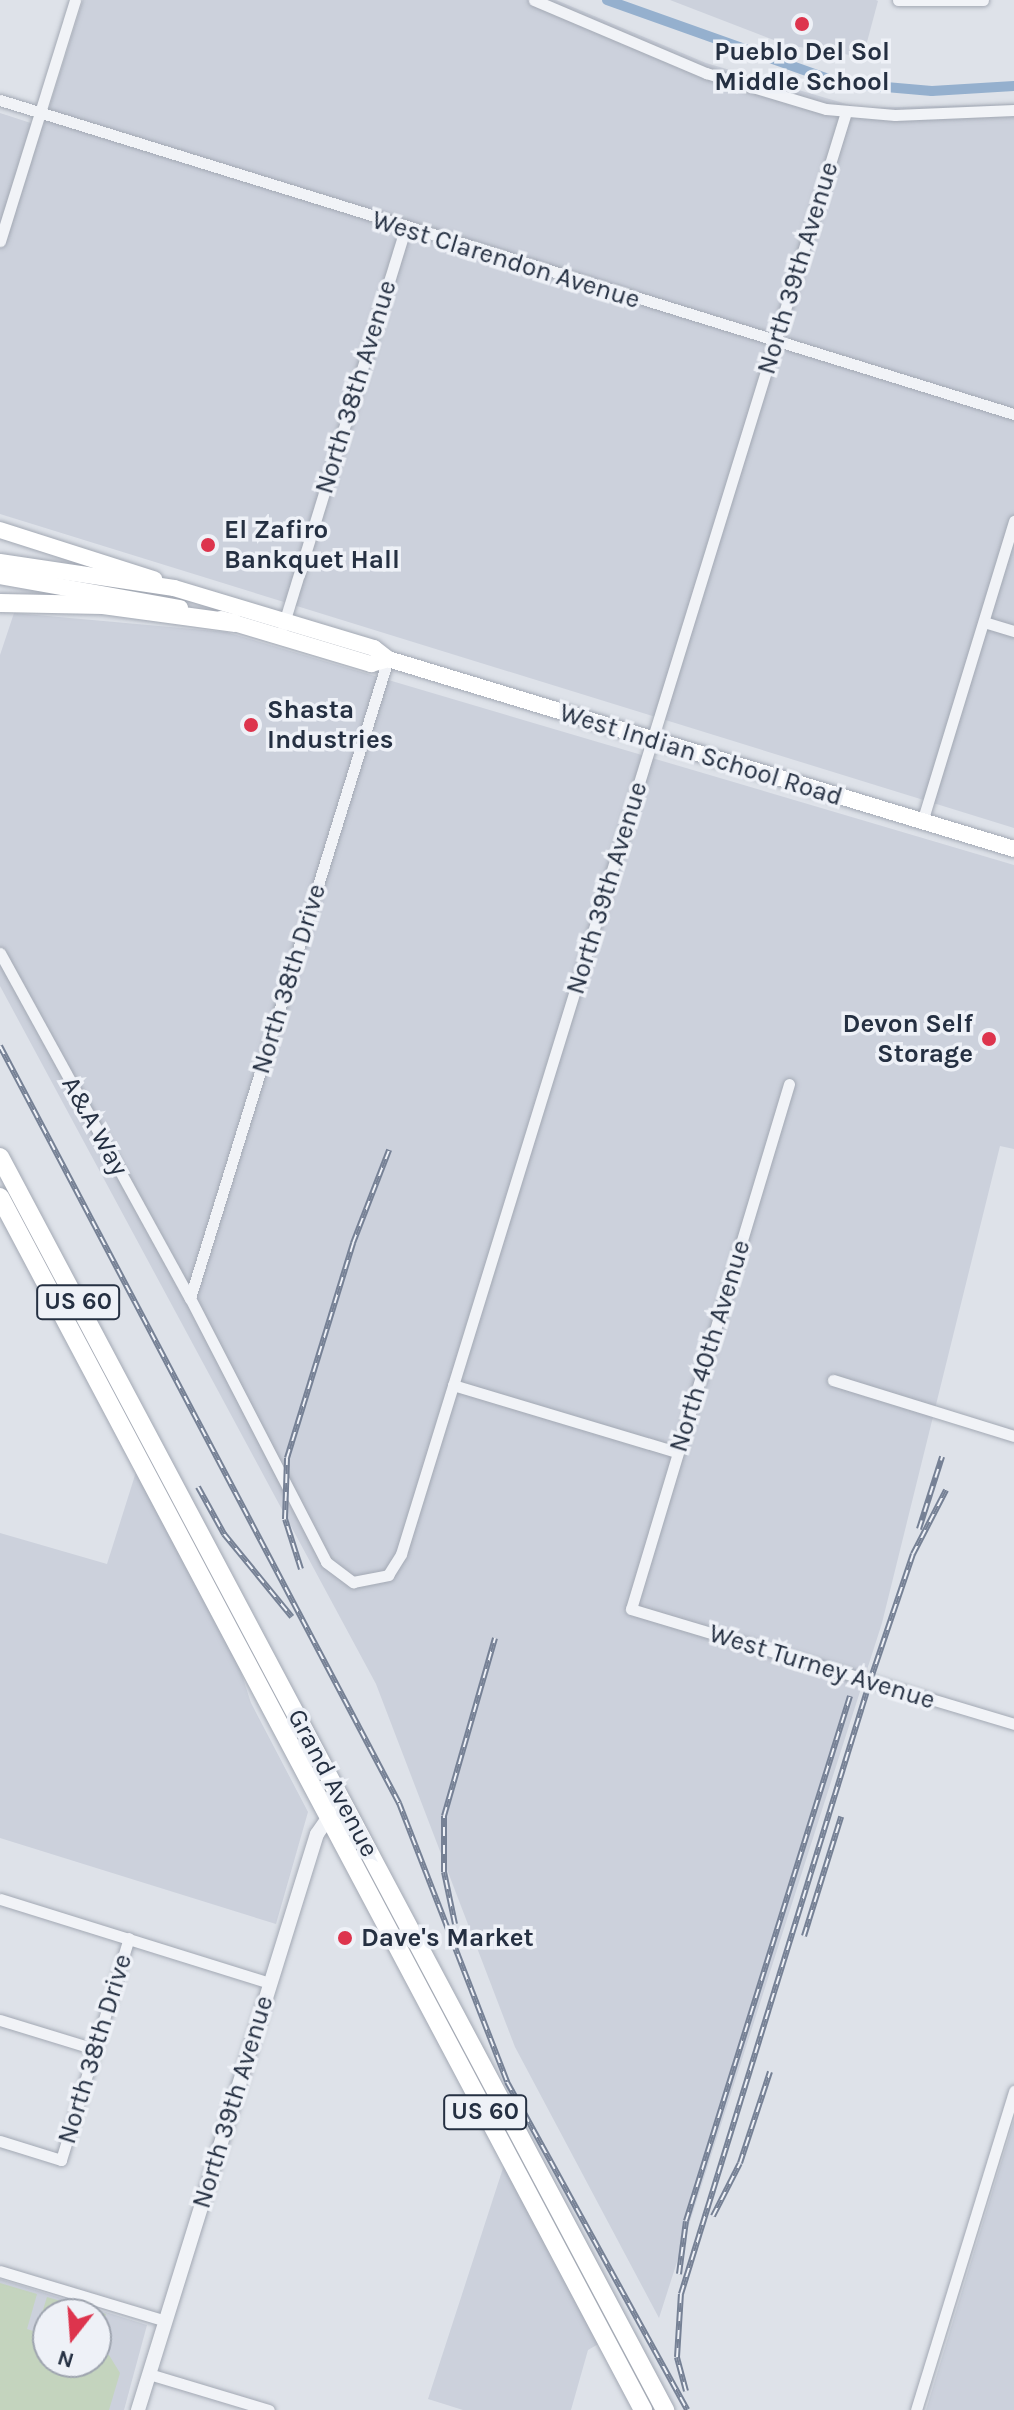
<!DOCTYPE html>
<style>
body{margin:0}
#map{position:relative;width:1014px;height:2410px;overflow:hidden;background:#dee2e9;font-family:Karla,sans-serif}
div>[style]{position:absolute}
.built>*{inset:0;background:#ccd1dc}
.green>*{inset:0;background:#c4d4be}
.canal>*{height:10px;margin:-5px;padding:0 5px;transform-origin:5px;border-radius:5px;background:#95b0ce}
.roads{filter:drop-shadow(0 0 2px #a3a9b4) drop-shadow(0 0 2px #a3a9b4)}
.minor>*{height:11px;margin:-5.5px;padding:0 5.5px;transform-origin:5.5px;border-radius:5.5px;background:#f1f3f7}
.tertiary>*{height:14px;margin:-7px;padding:0 7px;transform-origin:7px;border-radius:7px;background:#f1f3f7}
.secondary>*{height:16px;margin:-8px;padding:0 8px;transform-origin:8px;border-radius:8px;background:#fff}
.trunk>*{height:18px;margin:-9px;padding:0 9px;transform-origin:9px;border-radius:9px;background:#fff}
.rail>*{height:6px;margin-top:-3px;transform-origin:0;background:repeating-linear-gradient(90deg,#eef1f7 0 9px,#768195 0 18px);box-sizing:border-box;border-block:2px solid #768195}
.dots>*{width:22px;height:22px;translate:-50% -50%;box-sizing:border-box;border:4px solid #eef1f7;border-radius:50%}
span{translate:-50% -50%;white-space:nowrap;text-align:center;line-height:1.15;-webkit-text-stroke:7px #eef1f7;paint-order:stroke}
.shield-label span{padding:2px 6px;background:#eef1f7;border:2px solid;border-radius:6px;-webkit-text-stroke-width:0}
.shield-label{font-size:24px;color:#253042;font-weight:700}
.poi-label{font-size:26px;color:#253042;font-weight:700}
.left{translate:0 -50%;text-align:left}
.right{translate:-100% -50%;text-align:right}
.street-label{font-size:26px;color:#253042}
.north{position:absolute;left:32px;top:2298px;width:80px;height:80px;box-sizing:border-box;background:#eef1f7;border:2px solid #9ea4af;border-radius:50%;rotate:197deg;font-size:22px;font-weight:700;line-height:32px;text-align:center;color:#253042}
.north::after{content:'';display:block;margin:auto;width:28px;height:36px;background:#dd344d;clip-path:polygon(50% 0,100% 100%,50% 72%,0 100%)}
</style>
<div id="map">
<div class="built">
<i style="clip-path:polygon(83px 0,556px 0,706px 63px,860px 108px,1014px 104px,1014px 828px,0 514px,0 113px,43px 127px)"></i>
<i style="clip-path:polygon(670px 0,876px 0,878px 1px,863px 57px,787px 45px)"></i>
<i style="clip-path:polygon(14px 613px,226px 632px,1014px 865px,1014px 1149px,1000px 1146px,882px 1623px,659px 2318px,515px 2047px,376px 1684px,0 986px,0 655px)"></i>
<i style="clip-path:polygon(136px 1472px,239px 1666px,251px 1703px,308px 1812px,276px 1924px,0 1838px,0 1533px,107px 1564px)"></i>
<i style="clip-path:polygon(1014px 2120px,1014px 2410px,926px 2410px)"></i>
<i style="clip-path:polygon(504px 2165px,600px 2343px,588px 2350px,571px 2410px,463px 2410px,428px 2399px)"></i>
<i style="clip-path:polygon(evenodd,0 2279px,147px 2325px,124px 2410px,0 2410px,0 2279px,48px 2314px,96px 2314px,96px 2362px,48px 2362px,48px 2314px)"></i>
</div>
<div class="green">
<i style="clip-path:polygon(0 2283px,37px 2294px,27px 2329px,36px 2332px,47px 2297px,106px 2314px,96px 2346px,96px 2314px,48px 2314px,48px 2362px,96px 2362px,96px 2354px,109px 2355px,120px 2373px,109px 2410px,0 2410px)"></i>
</div>
<div class="canal">
<i style="left:607px;top:0;width:247px;rotate:19.6deg"></i>
<i style="left:840px;top:83px;width:92px;rotate:5deg"></i>
<i style="left:932px;top:91px;width:82px;rotate:-3.5deg"></i>
</div>
<div class="roads">
<div class="minor">
<i style="left:534px;top:0;width:187px;rotate:23deg"></i>
<i style="left:706px;top:73px;width:125px;rotate:16.7deg"></i>
<i style="left:826px;top:109px;width:69px;rotate:5deg"></i>
<i style="left:895px;top:115px;width:119px;rotate:-2.4deg"></i>
<i style="left:898px;top:0;width:85px"></i>
<i style="left:0;top:100px;width:1062px;rotate:17.21deg"></i>
<i style="left:0;top:241px;width:252px;rotate:-72.7deg"></i>
<i style="left:984px;top:622px;width:31px;rotate:17deg"></i>
<i style="left:283px;top:626px;width:415px;rotate:-72.9deg"></i>
<i style="left:922px;top:822px;width:315px;rotate:-73deg"></i>
<i style="left:0;top:953px;width:394px;rotate:61.2deg"></i>
<i style="left:190px;top:1298px;width:297px;rotate:62.7deg"></i>
<i style="left:326px;top:1562px;width:34px;rotate:37deg"></i>
<i style="left:353px;top:1582px;width:36px;rotate:-11deg"></i>
<i style="left:388px;top:1575px;width:25px;rotate:-58deg"></i>
<i style="left:401px;top:1554px;width:1509px;rotate:-72.85deg"></i>
<i style="left:789px;top:1084px;width:548px;rotate:106.75deg"></i>
<i style="left:631px;top:1609px;width:400px;rotate:16.7deg"></i>
<i style="left:190px;top:1298px;width:669px;rotate:-72.78deg"></i>
<i style="left:833px;top:1380px;width:189px;rotate:17.2deg"></i>
<i style="left:453px;top:1385px;width:234px;rotate:16.7deg"></i>
<i style="left:0;top:1899px;width:282px;rotate:17.3deg"></i>
<i style="left:0;top:2020px;width:99px;rotate:17deg"></i>
<i style="left:0;top:2141px;width:64px;rotate:17.3deg"></i>
<i style="left:61px;top:2160px;width:232px;rotate:-73deg"></i>
<i style="left:0;top:2271px;width:173px;rotate:16.8deg"></i>
<i style="left:149px;top:2374px;width:125px;rotate:16.7deg"></i>
<i style="left:916px;top:2410px;width:334px;rotate:-72.9deg"></i>
</div>
<div class="tertiary">
<i style="left:138px;top:2410px;width:603px;rotate:-72.74deg"></i>
<i style="left:317px;top:1834px;width:28px;rotate:-55deg"></i>
</div>
<div class="secondary">
<i style="left:0;top:530px;width:162px;rotate:17.7deg"></i>
<i style="left:0;top:562px;width:176px;rotate:8.5deg"></i>
<i style="left:174px;top:588px;width:209px;rotate:16.7deg"></i>
<i style="left:374px;top:648px;width:18px;rotate:38deg"></i>
<i style="left:388px;top:659px;width:654px;rotate:16.88deg"></i>
<i style="left:0;top:576px;width:183px;rotate:10.1deg"></i>
<i style="left:221px;top:619px;width:157px;rotate:16.7deg"></i>
<i style="left:371px;top:664px;width:18px;rotate:-16deg"></i>
</div>
<div class="trunk">
<i style="left:0;top:603px;width:103px;rotate:1.1deg"></i>
<i style="left:103px;top:605px;width:132px;rotate:7.8deg"></i>
<i style="left:0;top:1157px;width:1419px;rotate:62.04deg"></i>
<i style="left:0;top:1197px;width:1373px;rotate:62.07deg"></i>
</div>
</div>
<div class="rail">
<i style="left:0;top:1046px;width:856px;rotate:62.21deg"></i>
<i style="left:399px;top:1803px;width:299px;rotate:68.8deg"></i>
<i style="left:507px;top:2082px;width:374px;rotate:61.2deg"></i>
<i style="left:198px;top:1487px;width:54px;rotate:61deg"></i>
<i style="left:224px;top:1534px;width:107px;rotate:50.7deg"></i>
<i style="left:919px;top:1529px;width:76px;rotate:-72.3deg"></i>
<i style="left:301px;top:1569px;width:52px;rotate:-107.7deg"></i>
<i style="left:285px;top:1519px;width:61px;rotate:-88.1deg"></i>
<i style="left:287px;top:1458px;width:225px;rotate:-72.9deg"></i>
<i style="left:353px;top:1243px;width:100px;rotate:-68.8deg"></i>
<i style="left:455px;top:1924px;width:53px;rotate:-101.9deg"></i>
<i style="left:444px;top:1872px;width:56px;rotate:-90deg"></i>
<i style="left:444px;top:1816px;width:185px;rotate:-74deg"></i>
<i style="left:804px;top:1936px;width:125px;rotate:-72.7deg"></i>
<i style="left:713px;top:2216px;width:59px;rotate:-63deg"></i>
<i style="left:740px;top:2163px;width:96px;rotate:-71.8deg"></i>
<i style="left:679px;top:2274px;width:53px;rotate:-82.5deg"></i>
<i style="left:686px;top:2221px;width:550px;rotate:-72.65deg"></i>
<i style="left:686px;top:2391px;width:35px;rotate:-105deg"></i>
<i style="left:677px;top:2357px;width:63px;rotate:-86.4deg"></i>
<i style="left:681px;top:2294px;width:641px;rotate:-72.86deg"></i>
<i style="left:870px;top:1681px;width:134px;rotate:-71.3deg"></i>
<i style="left:913px;top:1554px;width:72px;rotate:-62.7deg"></i>
</div>
<div class="dots">
<i style="left:802px;top:24px;background:#dd344d"></i>
<i style="left:208px;top:545px;background:#dd344d"></i>
<i style="left:251px;top:725px;background:#dd344d"></i>
<i style="left:989px;top:1039px;background:#dd344d"></i>
<i style="left:345px;top:1938px;background:#dd344d"></i>
</div>
<div class="shield-label">
<span style="left:78px;top:1302px">US 60</span>
<span style="left:485px;top:2112px">US 60</span>
</div>
<div class="poi-label">
<span style="left:802px;top:67px">Pueblo Del Sol<br>Middle School</span>
<span class="left" style="left:224px;top:545px">El Zafiro<br>Bankquet Hall</span>
<span class="left" style="left:267px;top:725px">Shasta<br>Industries</span>
<span class="right" style="left:973px;top:1039px">Devon Self<br>Storage</span>
<span class="left" style="left:361px;top:1938px">Dave's Market</span>
</div>
<div class="street-label">
<span style="left:506px;top:260px;rotate:17deg">West Clarendon Avenue</span>
<span style="left:798px;top:268px;rotate:-73deg">North 39th Avenue</span>
<span style="left:356px;top:387px;rotate:-73deg">North 38th Avenue</span>
<span style="left:701px;top:755px;rotate:17deg">West Indian School Road</span>
<span style="left:607px;top:888px;rotate:-73deg">North 39th Avenue</span>
<span style="left:289px;top:979px;rotate:-73deg">North 38th Drive</span>
<span style="left:95px;top:1126px;rotate:61deg">A&amp;A Way</span>
<span style="left:710px;top:1346px;rotate:-73deg">North 40th Avenue</span>
<span style="left:822px;top:1667px;rotate:17deg">West Turney Avenue</span>
<span style="left:333px;top:1783px;rotate:62deg">Grand Avenue</span>
<span style="left:95px;top:2049px;rotate:-73deg">North 38th Drive</span>
<span style="left:233px;top:2102px;rotate:-73deg">North 39th Avenue</span>
</div>
<div class="north">N</div>
</div>
